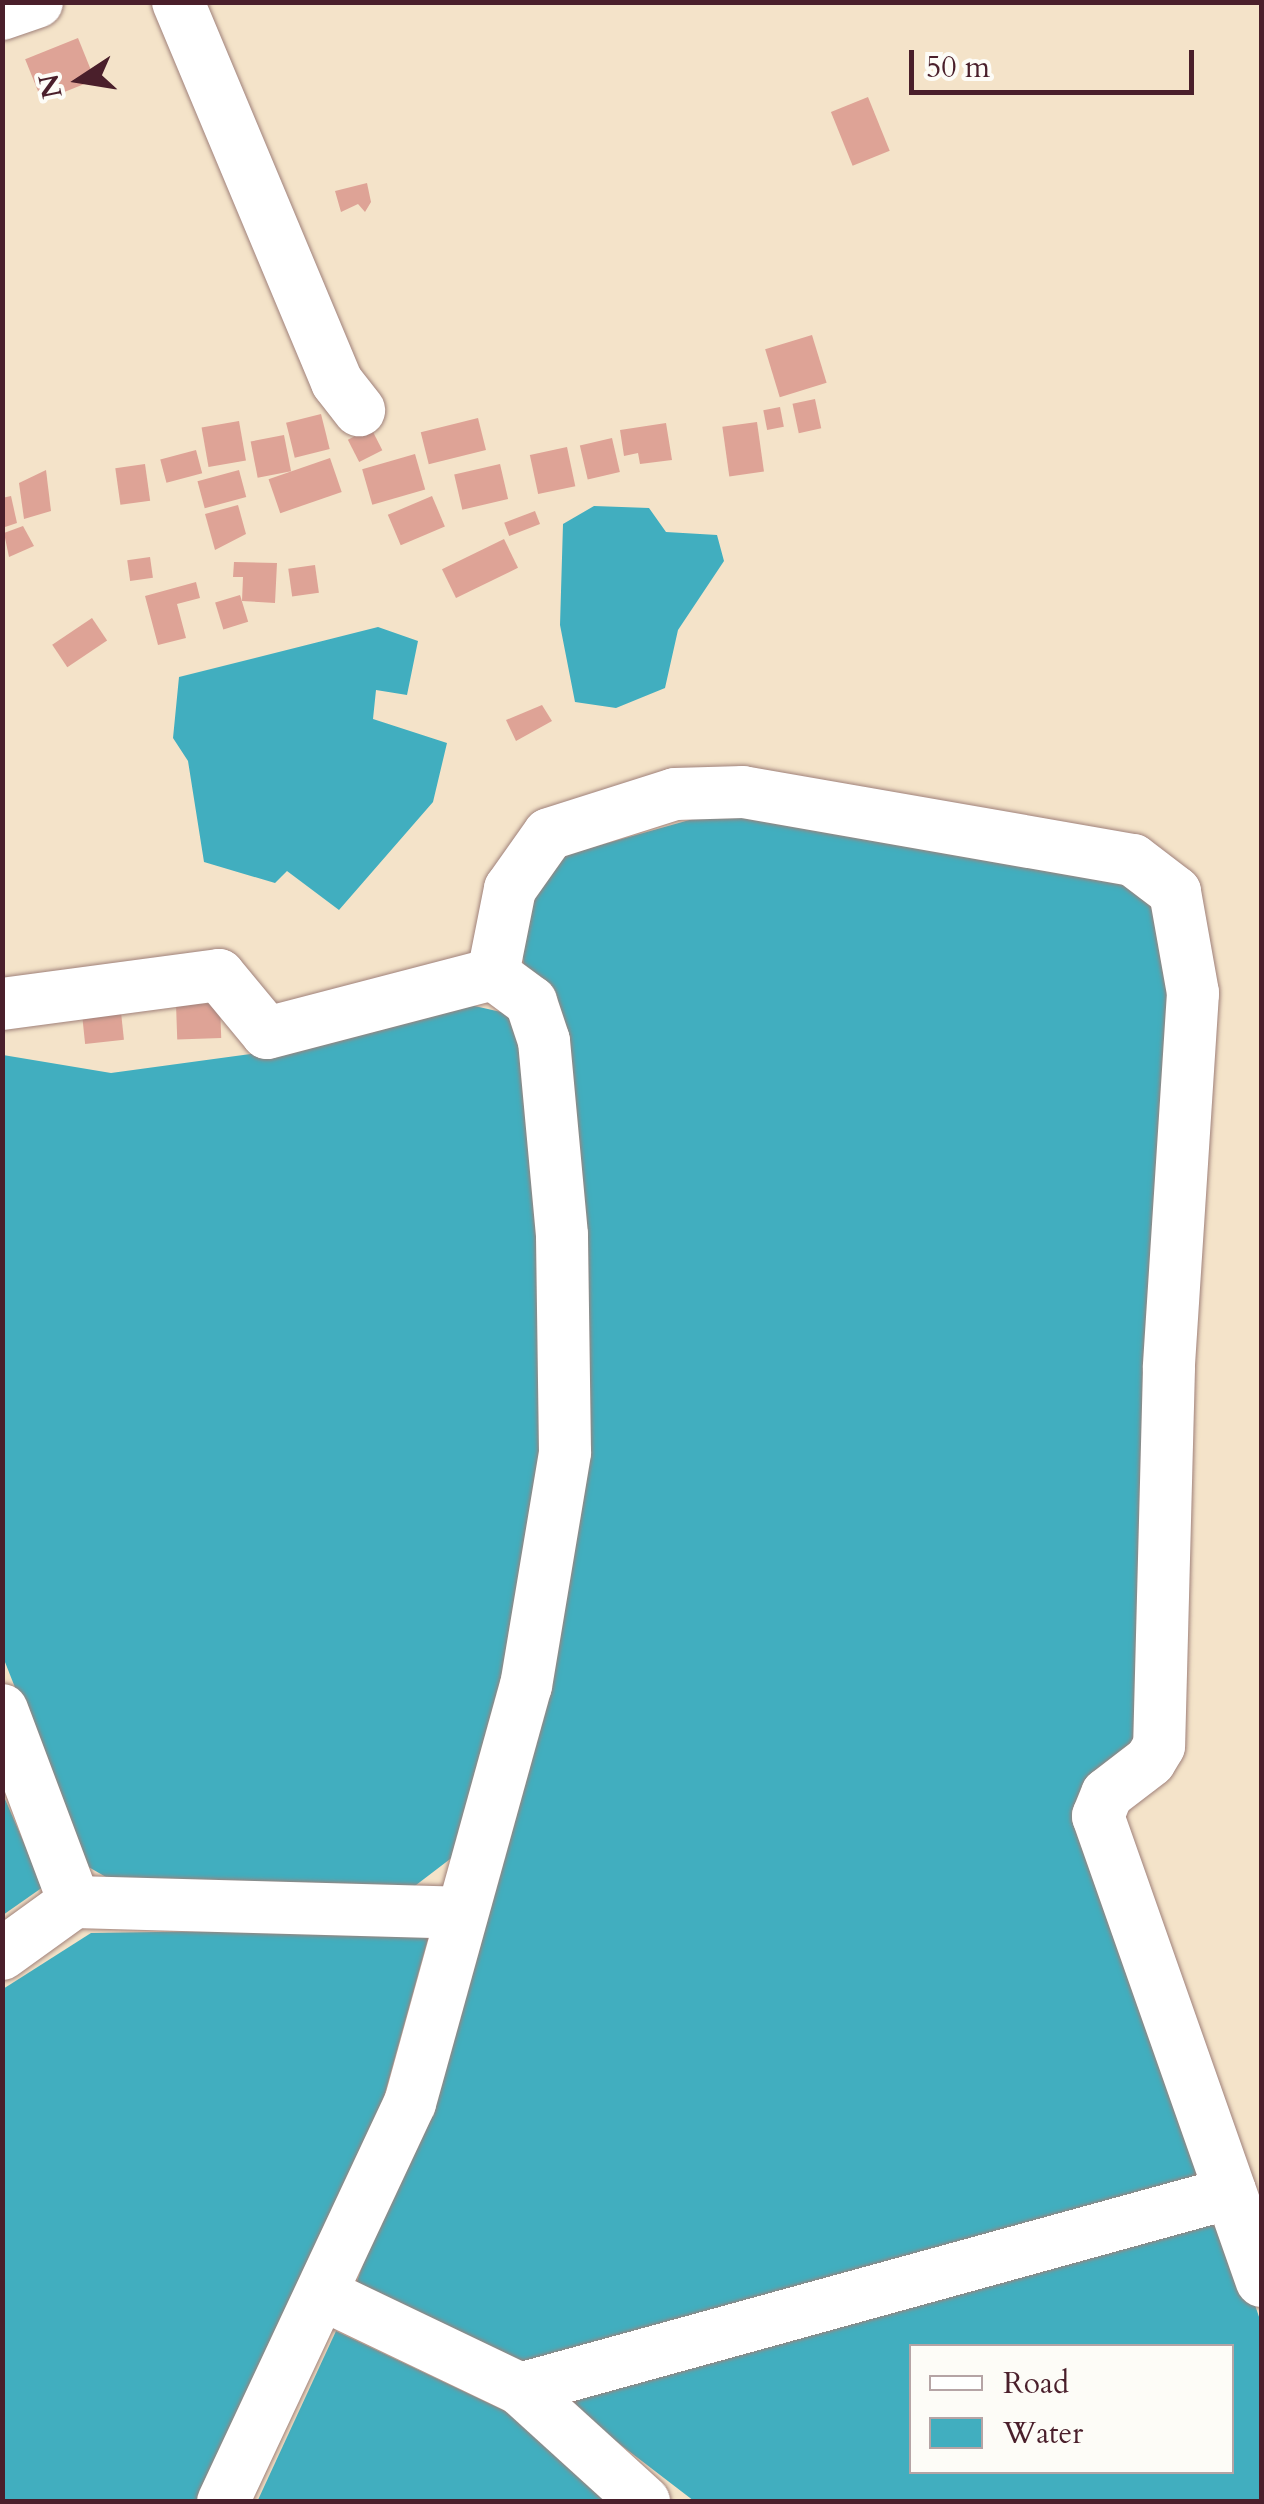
<!DOCTYPE html>
<style>
body{margin:0}
#map{position:relative;width:1264px;height:2504px;overflow:hidden;background:#f4e3c9;font-family:Cardo,serif}
div>[style]{position:absolute}
.water>*{inset:0;background:#41aebf}
.building>*{inset:0;background:#dea396;transform-origin:0 0}
.roads{filter:drop-shadow(0 0 2px #9f817a) drop-shadow(0 0 2px #9f817a)}
.minor>*{height:52px;margin:-26px;padding:0 26px;transform-origin:26px;border-radius:26px;background:#fff}
span{translate:-50% -50%;white-space:nowrap;text-align:center;line-height:1.15;-webkit-text-stroke:8px #fdfcf7;paint-order:stroke}
.frame{position:absolute;inset:0;border:5px solid #4a1f2b;pointer-events:none}
.legend{position:absolute;left:909px;top:2344px;width:325px;height:130px;box-sizing:border-box;background:#fdfcf7;border:2px solid #b5a4a5;margin:0;padding:12px 18px;list-style:none;font-size:30px;color:#4a1f2b}
.legend li{display:flex;align-items:center;gap:20px;height:50px}
.legend b{width:50px;border:2px solid #b5a4a5}
.north{position:absolute;left:30px;top:30px;width:100px;height:100px;-webkit-text-stroke:8px #fdfcf7;paint-order:stroke;rotate:258deg;font-size:28px;font-weight:700;line-height:40px;text-align:center;color:#4a1f2b}
.north::after{content:'';display:block;margin:auto;width:35px;height:45px;background:#4a1f2b;clip-path:polygon(50% 0,100% 100%,50% 72%,0 100%)}
.scale{position:absolute;left:909px;top:50px;width:285px;height:45px;box-sizing:border-box;border:5px solid #4a1f2b;border-top:0;padding-left:12px;font-size:30px;line-height:35px;white-space:nowrap;color:#4a1f2b;-webkit-text-stroke:8px #fdfcf7;paint-order:stroke}
</style>
<div id="map">
<div class="water">
<i style="clip-path:polygon(594px 506px,649px 508px,666px 532px,717px 535px,724px 561px,678px 630px,665px 688px,616px 708px,575px 702px,560px 625px,563px 524px)"></i>
<i style="clip-path:polygon(378px 627px,418px 641px,407px 695px,376px 690px,373px 719px,447px 743px,433px 802px,339px 910px,287px 871px,275px 883px,204px 862px,188px 761px,173px 738px,179px 677px)"></i>
<i style="clip-path:polygon(725px 810px,1125px 879px,1170px 922px,1153px 1739px,1082px 1796px,1209px 2174px,536px 2366px,486px 2360px,354px 2290px,453px 2005px,585px 1321px,551px 986px,524px 973px,520px 904px,554px 858px)"></i>
<i style="clip-path:polygon(448px 1000px,514px 1015px,535px 1121px,551px 1337px,533px 1559px,458px 1853px,403px 1895px,127px 1889px,85px 1865px,3px 1657px,3px 1055px,111px 1073px,258px 1053px)"></i>
<i style="clip-path:polygon(2px 1792px,43px 1887px,3px 1915px,2px 1915px)"></i>
<i style="clip-path:polygon(431px 1928px,369px 2151px,198px 2501px,3px 2502px,3px 1989px,91px 1933px)"></i>
<i style="clip-path:polygon(evenodd,1226px 2217px,1261px 2323px,1261px 2501px,694px 2501px,557px 2396px,1226px 2217px,912px 2346px,1232px 2346px,1232px 2472px,912px 2472px,912px 2346px)"></i>
<i style="clip-path:polygon(336px 2331px,522px 2419px,615px 2502px,257px 2502px)"></i>
</div>
<div class="building">
<i style="left:78px;top:38px;width:45px;height:57px;rotate:68deg"></i>
<i style="left:868px;top:97px;width:58px;height:40px;rotate:68deg"></i>
<i style="clip-path:polygon(367px 183px,371px 202px,365px 212px,358px 204px,341px 212px,335px 191px)"></i>
<i style="left:812px;top:335px;width:50px;height:49px;rotate:73deg"></i>
<i style="left:815px;top:399px;width:30px;height:23px;rotate:78deg"></i>
<i style="left:780px;top:407px;width:20px;height:17px;rotate:79deg"></i>
<i style="left:321px;top:414px;width:36px;height:36px;rotate:76deg"></i>
<i style="left:478px;top:418px;width:33px;height:59px;rotate:76deg"></i>
<i style="left:239px;top:421px;width:40px;height:38px;rotate:80deg"></i>
<i style="left:757px;top:422px;width:50px;height:35px;rotate:82deg"></i>
<i style="clip-path:polygon(666px 423px,672px 460px,640px 464px,638px 453px,624px 456px,620px 430px)"></i>
<i style="left:371px;top:428px;width:25px;height:26px;rotate:63deg"></i>
<i style="left:284px;top:435px;width:37px;height:34px;rotate:79deg"></i>
<i style="left:612px;top:438px;width:35px;height:33px;rotate:77deg"></i>
<i style="left:567px;top:447px;width:40px;height:38px;rotate:78deg"></i>
<i style="left:196px;top:450px;width:24px;height:37px;rotate:75deg"></i>
<i style="left:415px;top:454px;width:37px;height:55px;rotate:74deg"></i>
<i style="left:330px;top:458px;width:36px;height:65px;rotate:71deg"></i>
<i style="left:145px;top:464px;width:37px;height:30px;rotate:82deg"></i>
<i style="left:500px;top:464px;width:36px;height:47px;rotate:77deg"></i>
<i style="clip-path:polygon(46px 470px,51px 511px,24px 519px,19px 483px)"></i>
<i style="left:239px;top:470px;width:28px;height:43px;rotate:75deg"></i>
<i style="clip-path:polygon(11px 496px,17px 523px,2px 528px,2px 498px)"></i>
<i style="left:432px;top:496px;width:33px;height:48px;rotate:67deg"></i>
<i style="clip-path:polygon(238px 505px,246px 534px,215px 550px,205px 514px)"></i>
<i style="left:535px;top:511px;width:14px;height:33px;rotate:69deg"></i>
<i style="clip-path:polygon(23px 526px,34px 546px,9px 557px,4px 533px)"></i>
<i style="left:504px;top:539px;width:32px;height:69px;rotate:64deg"></i>
<i style="left:150px;top:557px;width:21px;height:23px;rotate:82deg"></i>
<i style="clip-path:polygon(234px 562px,277px 563px,275px 603px,242px 601px,243px 577px,233px 577px)"></i>
<i style="left:315px;top:565px;width:28px;height:27px;rotate:82deg"></i>
<i style="clip-path:polygon(196px 582px,200px 598px,177px 604px,186px 638px,158px 645px,145px 596px)"></i>
<i style="left:240px;top:595px;width:28px;height:26px;rotate:73deg"></i>
<i style="left:92px;top:618px;width:27px;height:48px;rotate:56deg"></i>
<i style="clip-path:polygon(542px 705px,552px 721px,516px 741px,506px 720px)"></i>
<i style="left:220px;top:1003px;width:35px;height:44px;rotate:88deg"></i>
<i style="left:121px;top:1012px;width:28px;height:39px;rotate:84deg"></i>
</div>
<div class="roads">
<div class="minor">
<i style="left:178px;top:2px;width:412px;rotate:67.3deg"></i>
<i style="left:337px;top:382px;width:36px;rotate:52deg"></i>
<i style="left:2px;top:14px;width:37px;rotate:-19deg"></i>
<i style="left:2px;top:1004px;width:219px;rotate:-7.6deg"></i>
<i style="left:219px;top:975px;width:75px;rotate:50.4deg"></i>
<i style="left:267px;top:1033px;width:234px;rotate:-14.6deg"></i>
<i style="left:493px;top:974px;width:87px;rotate:-78.7deg"></i>
<i style="left:510px;top:889px;width:67px;rotate:-54.7deg"></i>
<i style="left:549px;top:834px;width:132px;rotate:-17.6deg"></i>
<i style="left:675px;top:794px;width:68px;rotate:-1.7deg"></i>
<i style="left:743px;top:792px;width:396px;rotate:9.9deg"></i>
<i style="left:1133px;top:860px;width:53px;rotate:37.3deg"></i>
<i style="left:1175px;top:892px;width:103px;rotate:79.9deg"></i>
<i style="left:1193px;top:993px;width:376px;rotate:93.7deg"></i>
<i style="left:1169px;top:1368px;width:378px;rotate:91.5deg"></i>
<i style="left:1159px;top:1746px;width:17px;rotate:121deg"></i>
<i style="left:1150px;top:1761px;width:54px;rotate:142.5deg"></i>
<i style="left:1107px;top:1794px;width:24px;rotate:112deg"></i>
<i style="left:1098px;top:1816px;width:493px;rotate:70.6deg"></i>
<i style="left:2px;top:1710px;width:205px;rotate:69.4deg"></i>
<i style="left:2px;top:1954px;width:89px;rotate:-35.8deg"></i>
<i style="left:74px;top:1902px;width:387px;rotate:1.6deg"></i>
<i style="left:322px;top:2294px;width:220px;rotate:25.6deg"></i>
<i style="left:520px;top:2389px;width:168px;rotate:42.3deg"></i>
<i style="left:520px;top:2389px;width:737px;rotate:-15.43deg"></i>
<i style="left:223px;top:2502px;width:441px;rotate:-64.9deg"></i>
<i style="left:410px;top:2103px;width:433px;rotate:-74.5deg"></i>
<i style="left:526px;top:1686px;width:237px;rotate:-80.5deg"></i>
<i style="left:565px;top:1452px;width:217px;rotate:-90.8deg"></i>
<i style="left:562px;top:1235px;width:195px;rotate:-95.3deg"></i>
<i style="left:544px;top:1041px;width:41px;rotate:-108.4deg"></i>
<i style="left:531px;top:1002px;width:47px;rotate:-143.6deg"></i>
</div>
</div>
<div class="frame"></div>
<ul class="legend">
<li><b style="height:12px;background:#fff"></b>Road</li>
<li><b style="height:28px;background:#41aebf"></b>Water</li>
</ul>
<div class="north">N</div>
<div class="scale">50 m</div>
</div>
